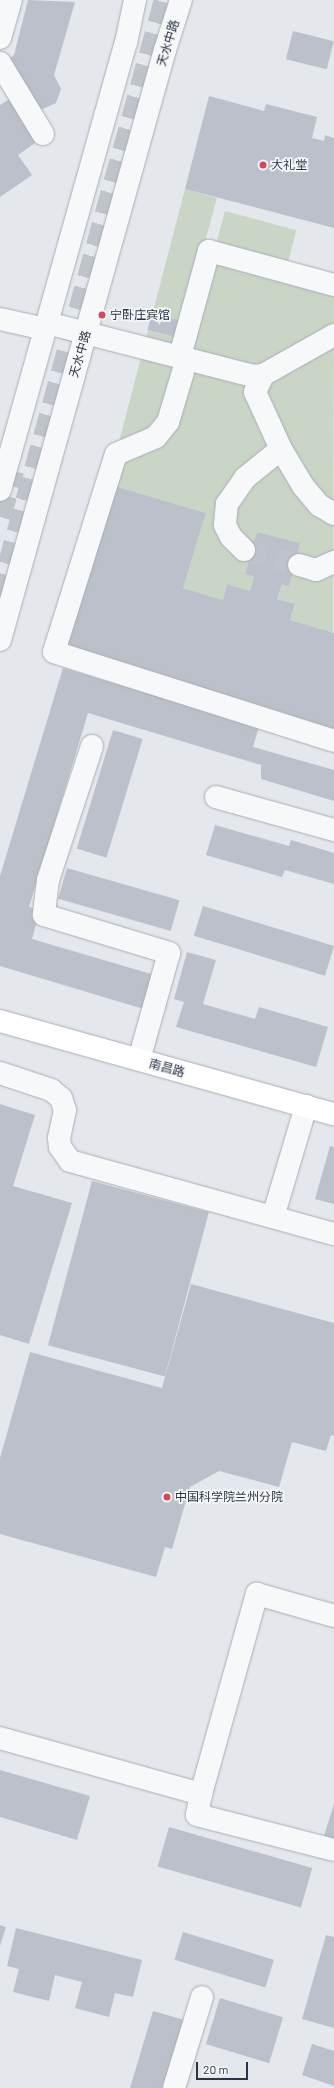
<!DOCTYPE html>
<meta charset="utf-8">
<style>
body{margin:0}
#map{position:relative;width:334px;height:2088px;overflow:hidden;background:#e4e7ec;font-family:Barlow,"Noto Sans SC",sans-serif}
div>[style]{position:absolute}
.green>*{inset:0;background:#c9d6c5;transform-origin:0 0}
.building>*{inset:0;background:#bbc0ca;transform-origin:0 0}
.minor-tunnel>*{height:22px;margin-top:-11px;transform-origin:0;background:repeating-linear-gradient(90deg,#bfc3cb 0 22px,transparent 0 33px)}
.major-tunnel>*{height:22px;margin-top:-11px;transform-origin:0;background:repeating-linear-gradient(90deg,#bfc3cb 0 22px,transparent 0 33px)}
.roads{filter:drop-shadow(0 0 1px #a9aeb7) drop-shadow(0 0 1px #a9aeb7)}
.minor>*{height:22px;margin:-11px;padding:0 11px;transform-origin:11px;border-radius:11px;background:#f7f8fa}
.major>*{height:22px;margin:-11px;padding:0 11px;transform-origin:11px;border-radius:11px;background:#fff}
.dots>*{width:11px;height:11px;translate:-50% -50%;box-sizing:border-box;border:2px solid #f4f6f9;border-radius:50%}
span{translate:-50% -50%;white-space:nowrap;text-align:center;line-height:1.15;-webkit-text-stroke:3.5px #f4f6f9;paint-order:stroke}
.street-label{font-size:12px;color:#2b3445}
.poi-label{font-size:12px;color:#2b3445}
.left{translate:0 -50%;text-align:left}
.scale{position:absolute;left:196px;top:2062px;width:52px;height:18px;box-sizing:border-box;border:2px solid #2b3445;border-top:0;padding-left:5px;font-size:12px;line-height:14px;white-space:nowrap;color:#2b3445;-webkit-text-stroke:3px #f4f6f9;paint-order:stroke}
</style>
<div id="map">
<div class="green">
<i style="clip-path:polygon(185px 189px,217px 198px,202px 253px,334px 288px,333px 633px,290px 620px,295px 604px,277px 599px,282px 584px,289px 585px,300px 543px,257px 532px,245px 574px,254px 577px,250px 591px,227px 584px,223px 600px,183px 588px,206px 513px,108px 484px)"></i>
<i style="left:225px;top:211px;width:74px;height:35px;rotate:15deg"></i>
</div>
<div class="building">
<i style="clip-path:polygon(28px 0,75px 2px,54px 75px,61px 89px,56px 103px,38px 111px,8px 60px,14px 55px)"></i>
<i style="left:293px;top:31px;width:42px;height:29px;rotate:14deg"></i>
<i style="clip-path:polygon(209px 96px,264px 111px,266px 104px,317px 117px,312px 138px,324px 141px,325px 135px,334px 138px,334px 228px,185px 189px)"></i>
<i style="clip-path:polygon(11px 98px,39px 140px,18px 155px,32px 175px,0 197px,0 105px)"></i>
<i style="left:152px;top:313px;width:31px;height:17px;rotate:15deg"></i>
<i style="clip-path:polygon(108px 484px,206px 513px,183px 588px,223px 600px,227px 584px,250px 591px,254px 577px,245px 574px,257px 532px,300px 543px,289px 586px,282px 584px,277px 599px,295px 604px,290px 620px,334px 633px,334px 734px,64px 644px)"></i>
<i style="clip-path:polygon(63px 668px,259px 727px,253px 747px,334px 770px,334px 801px,261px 779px,261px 765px,88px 713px,29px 907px,40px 910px,32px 939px,158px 976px,147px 1010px,0 966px,0 876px)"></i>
<i style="left:113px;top:730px;width:31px;height:124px;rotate:17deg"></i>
<i style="clip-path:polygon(215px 825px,289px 846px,291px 840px,334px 853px,334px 884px,285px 870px,282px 877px,206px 855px)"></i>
<i style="left:67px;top:868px;width:117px;height:32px;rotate:16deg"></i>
<i style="left:203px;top:906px;width:137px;height:31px;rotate:17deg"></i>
<i style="clip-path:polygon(187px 952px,216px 960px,203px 1004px,255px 1019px,259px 1007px,328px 1027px,316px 1067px,176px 1027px,184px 1002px,174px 999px)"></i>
<i style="clip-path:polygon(0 1104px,35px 1115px,13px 1186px,72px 1203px,29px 1344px,0 1335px)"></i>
<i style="clip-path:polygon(330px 1146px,334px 1147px,334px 1204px,315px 1199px)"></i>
<i style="left:92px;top:1181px;width:121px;height:170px;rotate:15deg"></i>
<i style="clip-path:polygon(191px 1284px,334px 1323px,334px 1436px,331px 1435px,326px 1451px,292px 1442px,279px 1487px,219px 1471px,190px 1487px,172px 1549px,165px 1547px,156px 1577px,0 1534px,0 1458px,30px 1352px,162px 1388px)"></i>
<i style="clip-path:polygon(0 1770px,90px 1796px,77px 1840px,0 1817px)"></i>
<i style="clip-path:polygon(334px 1804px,334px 1839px,324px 1836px)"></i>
<i style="left:169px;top:1827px;width:149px;height:41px;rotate:16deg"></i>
<i style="clip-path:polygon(0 1925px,6px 1927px,0 1946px)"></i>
<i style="clip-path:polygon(16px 1928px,142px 1960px,133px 1997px,115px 1993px,109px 2017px,75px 2008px,82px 1982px,55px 1975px,49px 2001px,13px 1992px,19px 1969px,7px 1966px)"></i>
<i style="left:183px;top:1932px;width:95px;height:29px;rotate:17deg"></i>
<i style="clip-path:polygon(326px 1935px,334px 1937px,334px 2028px,302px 2019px)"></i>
<i style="left:220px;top:1998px;width:66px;height:48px;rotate:17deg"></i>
<i style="clip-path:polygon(153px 2011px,188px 2021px,168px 2088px,130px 2088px)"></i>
<i style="clip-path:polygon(312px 2044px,334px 2051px,334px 2086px,302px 2075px)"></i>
</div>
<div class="minor-tunnel">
<i style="left:244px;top:550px;width:57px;rotate:15.3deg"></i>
</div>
<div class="major-tunnel">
<i style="left:0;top:517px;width:48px;rotate:-74.2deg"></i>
<i style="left:0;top:596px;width:618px;rotate:-74.53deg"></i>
</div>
<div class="roads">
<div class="minor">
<i style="left:0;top:38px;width:40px;rotate:-74deg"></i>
<i style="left:0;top:63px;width:83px;rotate:58.8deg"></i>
<i style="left:0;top:319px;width:46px;rotate:12.5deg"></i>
<i style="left:47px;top:323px;width:213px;rotate:14.4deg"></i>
<i style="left:253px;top:376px;width:10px;rotate:-6deg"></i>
<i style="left:334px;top:335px;width:81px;rotate:150.6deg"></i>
<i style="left:263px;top:375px;width:19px;rotate:115deg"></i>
<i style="left:255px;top:392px;width:63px;rotate:65.5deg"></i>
<i style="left:281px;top:449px;width:43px;rotate:59.3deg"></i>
<i style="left:303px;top:486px;width:25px;rotate:50deg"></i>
<i style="left:319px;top:505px;width:17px;rotate:31deg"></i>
<i style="left:180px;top:356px;width:109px;rotate:-74.6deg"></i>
<i style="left:209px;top:251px;width:130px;rotate:15.2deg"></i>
<i style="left:183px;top:372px;width:52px;rotate:106.7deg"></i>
<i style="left:168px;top:422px;width:19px;rotate:129deg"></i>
<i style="left:156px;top:437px;width:43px;rotate:157deg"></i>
<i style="left:116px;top:454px;width:207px;rotate:107.4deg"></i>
<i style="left:54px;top:652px;width:294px;rotate:17.6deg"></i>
<i style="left:0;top:490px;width:464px;rotate:-74.3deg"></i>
<i style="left:126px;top:43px;width:44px;rotate:-78.2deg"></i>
<i style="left:244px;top:550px;width:18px;rotate:-135deg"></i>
<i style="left:231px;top:537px;width:13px;rotate:-117deg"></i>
<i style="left:225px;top:525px;width:21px;rotate:-85deg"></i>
<i style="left:227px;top:504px;width:32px;rotate:-55deg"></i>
<i style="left:245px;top:478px;width:46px;rotate:-38.9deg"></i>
<i style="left:299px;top:565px;width:18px;rotate:16deg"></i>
<i style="left:316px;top:570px;width:20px;rotate:-24deg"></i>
<i style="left:0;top:640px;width:613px;rotate:-74.38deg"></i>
<i style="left:165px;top:50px;width:52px;rotate:-72.3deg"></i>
<i style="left:92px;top:746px;width:141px;rotate:108.2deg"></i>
<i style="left:48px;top:880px;width:35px;rotate:97deg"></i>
<i style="left:44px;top:915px;width:131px;rotate:16.9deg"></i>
<i style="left:169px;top:953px;width:111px;rotate:105.7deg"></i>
<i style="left:216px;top:797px;width:123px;rotate:15.6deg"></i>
<i style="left:0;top:1073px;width:54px;rotate:18.4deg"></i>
<i style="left:51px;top:1090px;width:13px;rotate:39deg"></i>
<i style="left:61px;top:1098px;width:13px;rotate:72deg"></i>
<i style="left:65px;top:1110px;width:29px;rotate:102deg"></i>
<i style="left:59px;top:1138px;width:9px;rotate:84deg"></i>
<i style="left:60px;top:1147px;width:17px;rotate:54deg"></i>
<i style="left:70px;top:1161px;width:274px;rotate:15.5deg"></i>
<i style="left:273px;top:1217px;width:116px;rotate:-73.4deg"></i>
<i style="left:0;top:1738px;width:209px;rotate:15.6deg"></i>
<i style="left:201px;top:1794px;width:208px;rotate:-74.4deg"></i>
<i style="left:257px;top:1594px;width:80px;rotate:15.9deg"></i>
<i style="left:201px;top:1794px;width:21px;rotate:101deg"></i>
<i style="left:197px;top:1815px;width:141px;rotate:14.3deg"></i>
<i style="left:174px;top:2088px;width:95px;rotate:-72.9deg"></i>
</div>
<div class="major">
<i style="left:0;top:1021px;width:347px;rotate:15.6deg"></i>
</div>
</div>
<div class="dots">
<i style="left:263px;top:165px;background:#d1495b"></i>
<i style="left:102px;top:315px;background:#d1495b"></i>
<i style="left:167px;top:1497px;background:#d1495b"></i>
</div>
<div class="street-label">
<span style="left:168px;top:43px;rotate:-73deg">天水中路</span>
<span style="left:80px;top:354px;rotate:-74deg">天水中路</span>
<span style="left:167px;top:1068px;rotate:16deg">南昌路</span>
</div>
<div class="poi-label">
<span class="left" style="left:271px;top:165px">大礼堂</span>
<span class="left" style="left:110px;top:315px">宁卧庄宾馆</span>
<span class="left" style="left:175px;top:1497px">中国科学院兰州分院</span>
</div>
<div class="scale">20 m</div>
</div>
